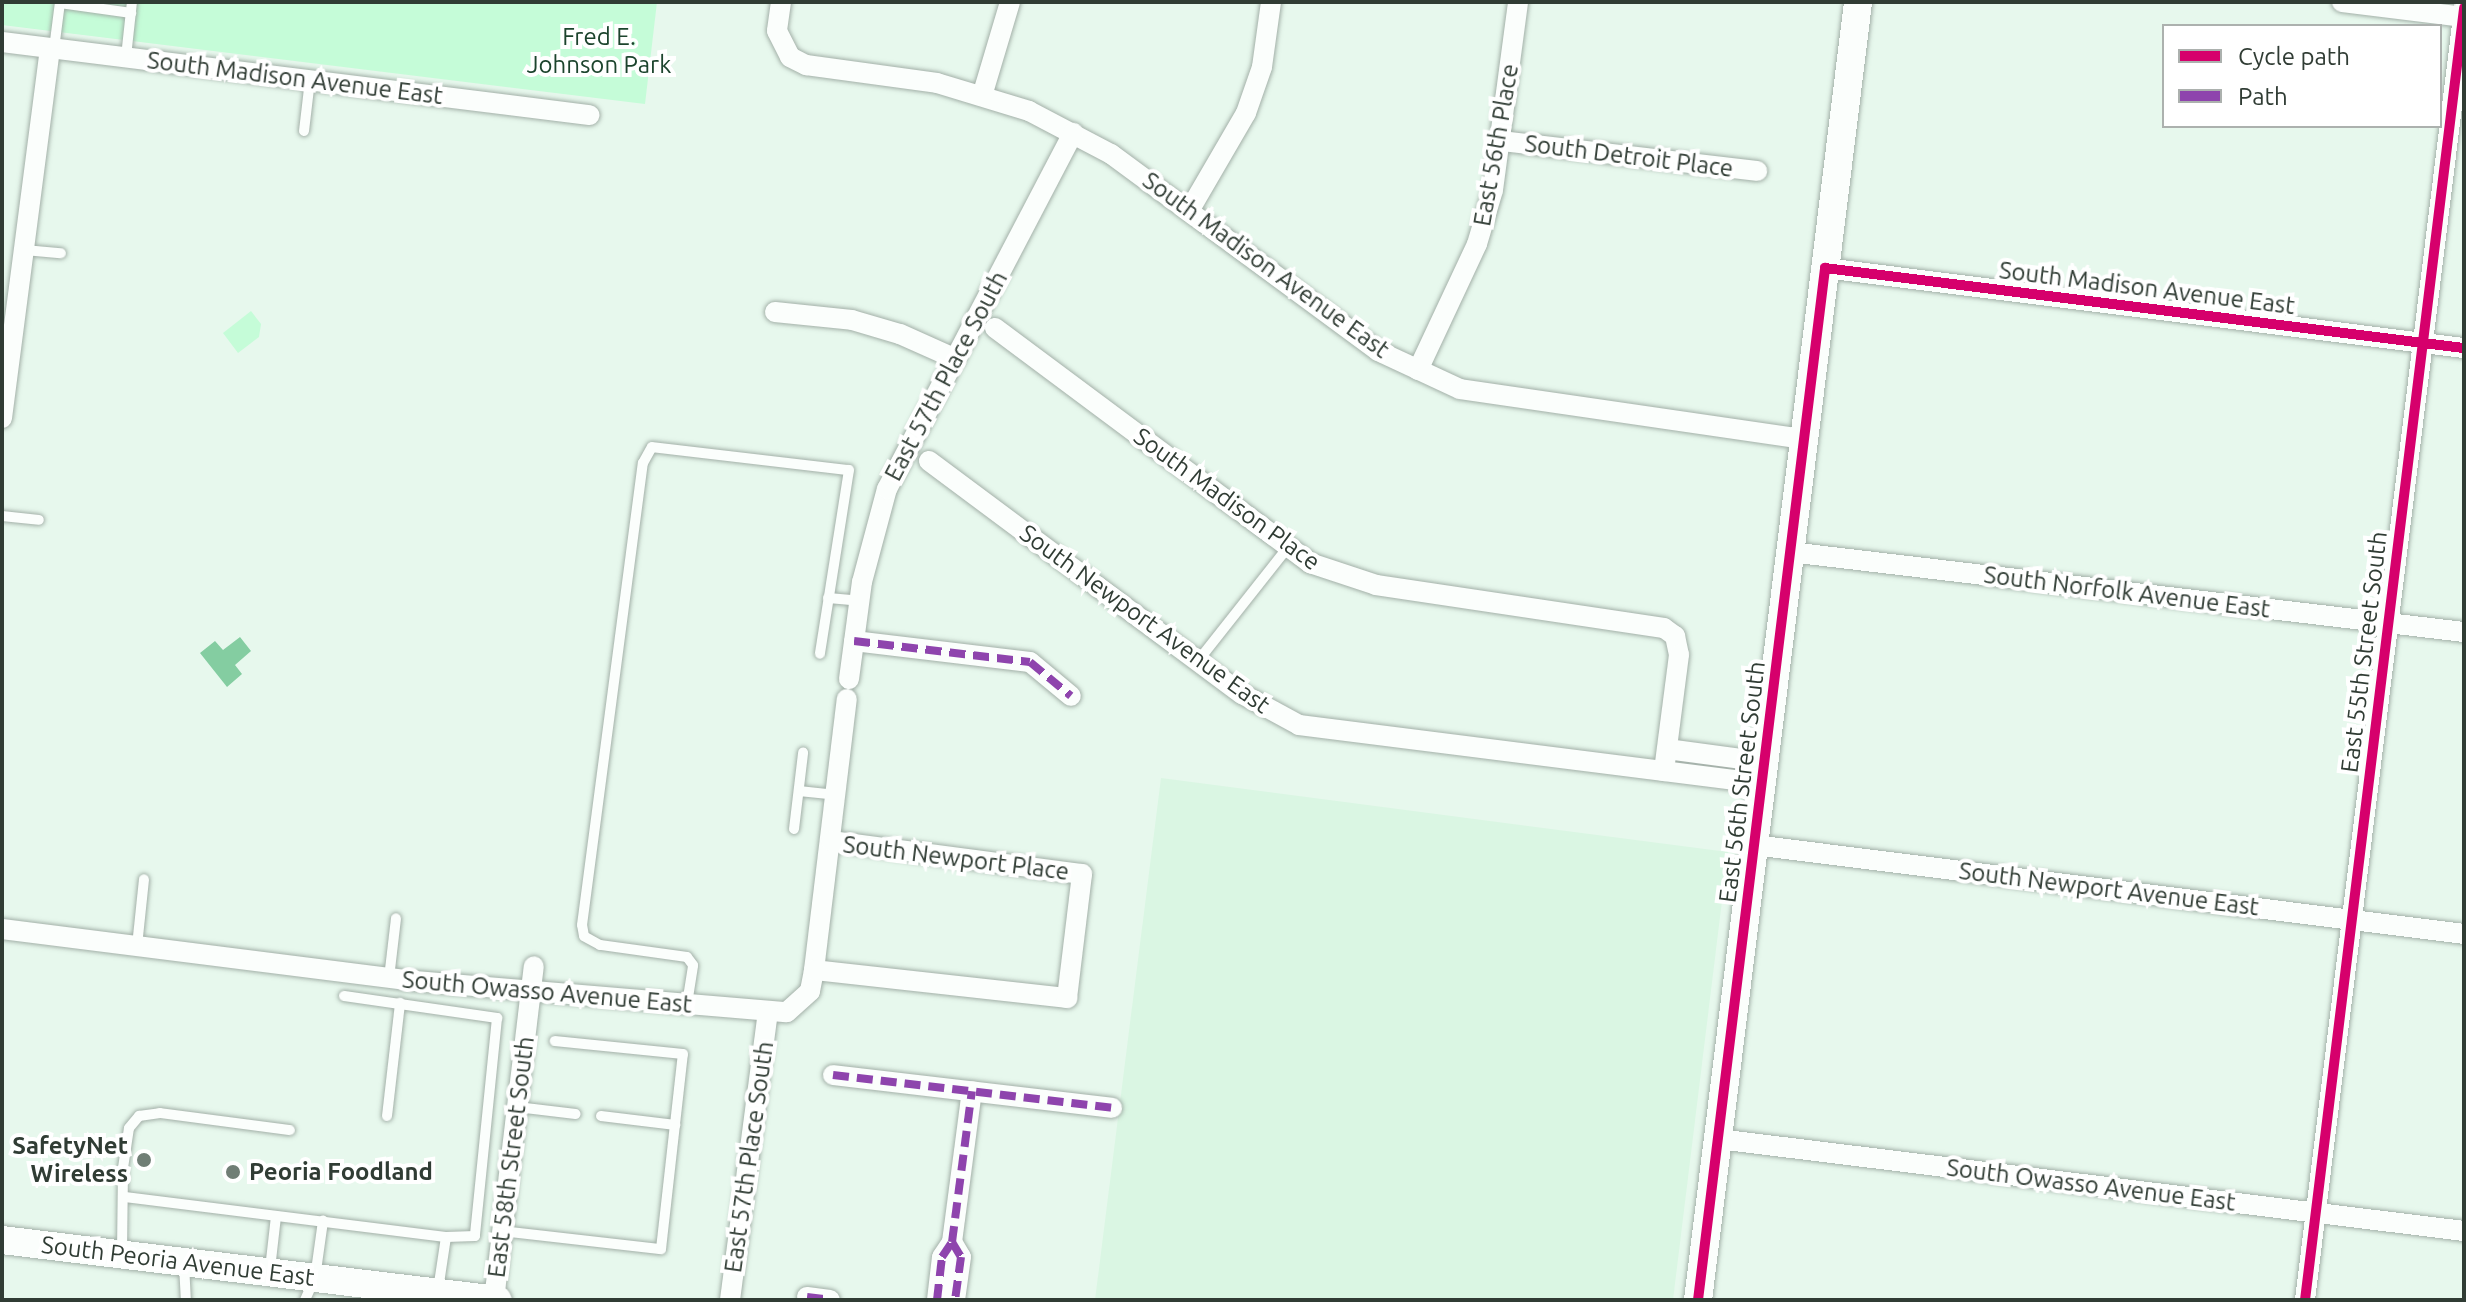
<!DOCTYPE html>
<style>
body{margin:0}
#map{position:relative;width:2466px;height:1302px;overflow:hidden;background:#e7f8ed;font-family:Ubuntu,sans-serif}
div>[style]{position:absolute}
.built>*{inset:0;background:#daf6e3}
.green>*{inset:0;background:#c5fcd8}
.water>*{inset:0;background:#84cda1}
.roads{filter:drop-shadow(0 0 2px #a3b0a8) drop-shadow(0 0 2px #a3b0a8)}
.lane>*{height:10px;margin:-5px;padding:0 5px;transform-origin:5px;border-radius:5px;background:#fbfefc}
.street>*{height:20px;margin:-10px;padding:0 10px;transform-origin:10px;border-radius:10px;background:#fbfefc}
.secondary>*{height:28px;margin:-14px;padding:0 14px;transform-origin:14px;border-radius:14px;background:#fbfefc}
.quiet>*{height:8px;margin-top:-4px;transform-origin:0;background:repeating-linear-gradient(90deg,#8e44ad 0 16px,transparent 0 24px)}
.cycleway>*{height:10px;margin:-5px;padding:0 5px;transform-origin:5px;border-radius:5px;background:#d6006c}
.dots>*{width:22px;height:22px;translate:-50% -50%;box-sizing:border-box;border:4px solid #fff;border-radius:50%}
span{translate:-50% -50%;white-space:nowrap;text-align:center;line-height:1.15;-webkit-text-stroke:8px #fff;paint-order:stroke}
.park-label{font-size:24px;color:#1c442d}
.street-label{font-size:24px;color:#303c34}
.poi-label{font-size:24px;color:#303c34;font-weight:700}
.right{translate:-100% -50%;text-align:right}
.left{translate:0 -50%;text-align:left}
.frame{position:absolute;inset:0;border:4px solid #303c34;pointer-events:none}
.legend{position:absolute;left:2162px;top:24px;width:280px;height:104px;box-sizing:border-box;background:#fff;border:2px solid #acb1ae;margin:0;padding:10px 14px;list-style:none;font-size:24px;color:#303c34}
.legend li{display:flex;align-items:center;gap:16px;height:40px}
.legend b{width:40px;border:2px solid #acb1ae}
</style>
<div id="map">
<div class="built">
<i style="clip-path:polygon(1161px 778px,1728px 852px,1673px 1300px,1095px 1300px)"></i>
</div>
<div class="green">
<i style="clip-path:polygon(2px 2px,657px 2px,645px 104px,2px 25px)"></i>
<i style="clip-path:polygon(251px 311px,261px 324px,259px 337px,238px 353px,223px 333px)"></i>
</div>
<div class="water">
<i style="clip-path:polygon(240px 637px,251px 651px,235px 665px,242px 674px,227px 687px,200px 653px,215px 641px,223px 650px)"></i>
</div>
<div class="roads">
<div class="lane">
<i style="left:60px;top:3px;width:72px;rotate:8deg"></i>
<i style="left:54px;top:49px;width:47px;rotate:-82.7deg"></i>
<i style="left:126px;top:57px;width:55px;rotate:-83.8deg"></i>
<i style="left:304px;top:131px;width:51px;rotate:-83.3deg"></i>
<i style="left:24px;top:250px;width:37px;rotate:5deg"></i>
<i style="left:2px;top:516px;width:37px;rotate:6deg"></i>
<i style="left:828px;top:598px;width:32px;rotate:5deg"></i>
<i style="left:1198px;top:661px;width:145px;rotate:-51.7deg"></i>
<i style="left:799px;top:791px;width:37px;rotate:6deg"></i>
<i style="left:794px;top:829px;width:77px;rotate:-83.2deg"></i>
<i style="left:137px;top:946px;width:67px;rotate:-84deg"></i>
<i style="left:389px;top:978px;width:60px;rotate:-83.3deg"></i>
<i style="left:344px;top:996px;width:155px;rotate:8.2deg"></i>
<i style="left:497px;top:1018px;width:219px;rotate:95.8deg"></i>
<i style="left:475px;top:1236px;width:29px;rotate:178deg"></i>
<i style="left:687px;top:1004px;width:39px;rotate:-81deg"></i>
<i style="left:693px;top:965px;width:10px;rotate:-127deg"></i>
<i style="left:687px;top:957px;width:88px;rotate:-172.1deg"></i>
<i style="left:600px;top:945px;width:18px;rotate:-151deg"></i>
<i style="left:584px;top:936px;width:11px;rotate:-100deg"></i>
<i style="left:582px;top:925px;width:466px;rotate:-82.5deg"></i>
<i style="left:643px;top:463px;width:18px;rotate:-61deg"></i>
<i style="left:652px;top:447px;width:198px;rotate:6.7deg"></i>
<i style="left:849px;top:470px;width:186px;rotate:99deg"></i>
<i style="left:517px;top:1107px;width:59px;rotate:6.8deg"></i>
<i style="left:387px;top:1116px;width:114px;rotate:-83.4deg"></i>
<i style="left:601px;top:1116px;width:75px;rotate:6.9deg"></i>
<i style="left:125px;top:1197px;width:323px;rotate:7.1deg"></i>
<i style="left:446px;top:1237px;width:54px;rotate:98.6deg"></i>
<i style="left:502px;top:1231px;width:160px;rotate:6.5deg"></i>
<i style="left:661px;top:1249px;width:196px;rotate:-83.6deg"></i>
<i style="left:683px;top:1054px;width:129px;rotate:-174.2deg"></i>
<i style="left:122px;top:1252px;width:84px;rotate:-89.3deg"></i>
<i style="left:123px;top:1168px;width:40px;rotate:-81.5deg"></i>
<i style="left:129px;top:1128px;width:16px;rotate:-50deg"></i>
<i style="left:139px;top:1116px;width:21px;rotate:-8deg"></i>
<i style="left:160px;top:1113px;width:131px;rotate:7.5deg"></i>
<i style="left:184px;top:1264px;width:36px;rotate:87deg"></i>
<i style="left:270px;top:1269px;width:53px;rotate:-83.5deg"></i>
<i style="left:305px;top:1300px;width:24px;rotate:-66deg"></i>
<i style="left:315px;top:1278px;width:58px;rotate:-82deg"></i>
</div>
<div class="street">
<i style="left:781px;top:2px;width:29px;rotate:98deg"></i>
<i style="left:777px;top:31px;width:29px;rotate:63deg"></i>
<i style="left:790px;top:57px;width:18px;rotate:27deg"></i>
<i style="left:806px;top:65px;width:132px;rotate:7.8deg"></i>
<i style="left:937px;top:83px;width:96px;rotate:16.9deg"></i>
<i style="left:1029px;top:111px;width:93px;rotate:27.7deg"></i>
<i style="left:1111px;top:154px;width:332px;rotate:36.4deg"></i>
<i style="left:1378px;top:351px;width:90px;rotate:24.9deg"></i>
<i style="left:1460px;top:389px;width:348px;rotate:8.3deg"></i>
<i style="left:2342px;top:2px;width:123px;rotate:7deg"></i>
<i style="left:2px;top:42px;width:592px;rotate:7.09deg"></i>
<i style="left:982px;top:96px;width:98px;rotate:-73.4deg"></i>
<i style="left:1502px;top:141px;width:257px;rotate:6.7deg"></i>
<i style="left:1189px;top:211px;width:113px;rotate:-59.8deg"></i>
<i style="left:1246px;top:113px;width:49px;rotate:-70.8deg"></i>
<i style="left:1262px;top:67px;width:66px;rotate:-82.1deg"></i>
<i style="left:1825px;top:268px;width:644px;rotate:7.14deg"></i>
<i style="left:775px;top:312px;width:77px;rotate:5.9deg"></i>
<i style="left:852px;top:320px;width:50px;rotate:16.3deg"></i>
<i style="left:900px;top:334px;width:61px;rotate:24.1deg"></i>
<i style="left:995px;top:328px;width:393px;rotate:36.7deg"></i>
<i style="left:1310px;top:563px;width:70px;rotate:18.4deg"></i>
<i style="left:1376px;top:585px;width:291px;rotate:8.5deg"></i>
<i style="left:1664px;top:628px;width:14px;rotate:36deg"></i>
<i style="left:1675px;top:636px;width:19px;rotate:78deg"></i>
<i style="left:1679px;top:655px;width:117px;rotate:97.4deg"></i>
<i style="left:1418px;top:370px;width:139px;rotate:-64.9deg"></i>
<i style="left:1477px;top:244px;width:56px;rotate:-73.5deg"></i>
<i style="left:1493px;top:190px;width:190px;rotate:-82.4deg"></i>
<i style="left:2px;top:418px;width:373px;rotate:-82.6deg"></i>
<i style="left:929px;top:461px;width:390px;rotate:36.7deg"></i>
<i style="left:1242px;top:694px;width:65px;rotate:28.5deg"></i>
<i style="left:1299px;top:725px;width:468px;rotate:7.2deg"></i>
<i style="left:1790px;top:552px;width:679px;rotate:6.77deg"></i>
<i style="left:854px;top:641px;width:177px;rotate:6.8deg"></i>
<i style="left:1030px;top:662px;width:53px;rotate:39.7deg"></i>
<i style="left:849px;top:679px;width:98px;rotate:-82.4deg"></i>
<i style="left:862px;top:582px;width:96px;rotate:-75deg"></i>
<i style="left:887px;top:489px;width:402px;rotate:-62.4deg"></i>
<i style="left:1667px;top:749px;width:99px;rotate:7.6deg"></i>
<i style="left:1754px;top:845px;width:716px;rotate:7.14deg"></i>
<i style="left:2px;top:929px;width:404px;rotate:7.2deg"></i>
<i style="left:403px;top:980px;width:385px;rotate:4.8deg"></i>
<i style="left:787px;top:1012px;width:31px;rotate:-42deg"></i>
<i style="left:810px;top:991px;width:21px;rotate:-79deg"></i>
<i style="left:814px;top:970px;width:273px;rotate:-83.1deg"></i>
<i style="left:814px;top:970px;width:255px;rotate:6.3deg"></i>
<i style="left:1067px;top:998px;width:125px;rotate:-83.1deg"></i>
<i style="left:1082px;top:874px;width:253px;rotate:-172.5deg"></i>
<i style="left:833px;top:1075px;width:281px;rotate:6.7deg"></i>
<i style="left:1718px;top:1139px;width:752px;rotate:7.03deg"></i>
<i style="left:952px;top:1242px;width:17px;rotate:59deg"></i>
<i style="left:961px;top:1257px;width:43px;rotate:97.9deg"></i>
<i style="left:807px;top:1297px;width:23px;rotate:7deg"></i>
<i style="left:494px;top:1300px;width:336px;rotate:-83.2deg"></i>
<i style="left:730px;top:1300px;width:290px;rotate:-82.5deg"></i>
<i style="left:937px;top:1300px;width:43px;rotate:-83.4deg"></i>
<i style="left:942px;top:1257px;width:18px;rotate:-56deg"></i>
<i style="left:952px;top:1242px;width:152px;rotate:-82.5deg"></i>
<i style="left:2305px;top:1300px;width:1302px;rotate:-82.98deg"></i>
</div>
<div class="secondary">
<i style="left:2px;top:1240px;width:499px;rotate:6.9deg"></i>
<i style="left:1698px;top:1300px;width:1308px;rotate:-82.97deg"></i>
</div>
</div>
<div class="quiet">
<i style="left:854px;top:641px;width:177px;rotate:6.8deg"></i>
<i style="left:1030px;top:662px;width:53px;rotate:39.7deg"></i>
<i style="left:833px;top:1075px;width:281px;rotate:6.7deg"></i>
<i style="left:952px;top:1242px;width:17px;rotate:59deg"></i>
<i style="left:961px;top:1257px;width:43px;rotate:97.9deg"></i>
<i style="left:807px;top:1297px;width:23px;rotate:7deg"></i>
<i style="left:937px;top:1300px;width:43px;rotate:-83.4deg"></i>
<i style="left:942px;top:1257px;width:18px;rotate:-56deg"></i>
<i style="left:952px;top:1242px;width:152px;rotate:-82.5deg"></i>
</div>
<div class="cycleway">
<i style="left:1698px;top:1300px;width:1040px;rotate:-82.98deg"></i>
<i style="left:1825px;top:268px;width:644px;rotate:7.14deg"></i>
<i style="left:2305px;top:1300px;width:1302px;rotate:-82.98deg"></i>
</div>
<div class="dots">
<i style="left:144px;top:1160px;background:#707e75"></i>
<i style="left:233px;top:1172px;background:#707e75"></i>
</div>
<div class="park-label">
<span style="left:599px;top:51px">Fred E.<br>Johnson Park</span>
</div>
<div class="street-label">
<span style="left:295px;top:78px;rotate:7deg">South Madison Avenue East</span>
<span style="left:1496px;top:145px;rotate:-80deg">East 56th Place</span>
<span style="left:1629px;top:156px;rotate:7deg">South Detroit Place</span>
<span style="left:1266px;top:265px;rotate:36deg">South Madison Avenue East</span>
<span style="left:2147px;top:288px;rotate:7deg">South Madison Avenue East</span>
<span style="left:946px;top:376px;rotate:-62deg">East 57th Place South</span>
<span style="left:1227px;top:499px;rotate:36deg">South Madison Place</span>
<span style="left:2127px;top:592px;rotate:7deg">South Norfolk Avenue East</span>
<span style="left:1145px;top:619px;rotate:36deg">South Newport Avenue East</span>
<span style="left:2364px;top:652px;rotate:-83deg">East 55th Street South</span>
<span style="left:1742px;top:782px;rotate:-83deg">East 56th Street South</span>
<span style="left:956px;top:858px;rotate:7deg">South Newport Place</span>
<span style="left:2109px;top:889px;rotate:7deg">South Newport Avenue East</span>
<span style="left:547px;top:992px;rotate:5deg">South Owasso Avenue East</span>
<span style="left:511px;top:1157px;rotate:-83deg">East 58th Street South</span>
<span style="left:749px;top:1157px;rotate:-82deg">East 57th Place South</span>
<span style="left:2091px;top:1185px;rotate:7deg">South Owasso Avenue East</span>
<span style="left:178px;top:1261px;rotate:7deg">South Peoria Avenue East</span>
</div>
<div class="poi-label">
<span class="right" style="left:128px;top:1160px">SafetyNet<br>Wireless</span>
<span class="left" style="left:249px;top:1172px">Peoria Foodland</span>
</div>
<div class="frame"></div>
<ul class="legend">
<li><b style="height:10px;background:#d6006c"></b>Cycle path</li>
<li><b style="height:10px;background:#8e44ad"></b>Path</li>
</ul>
</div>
